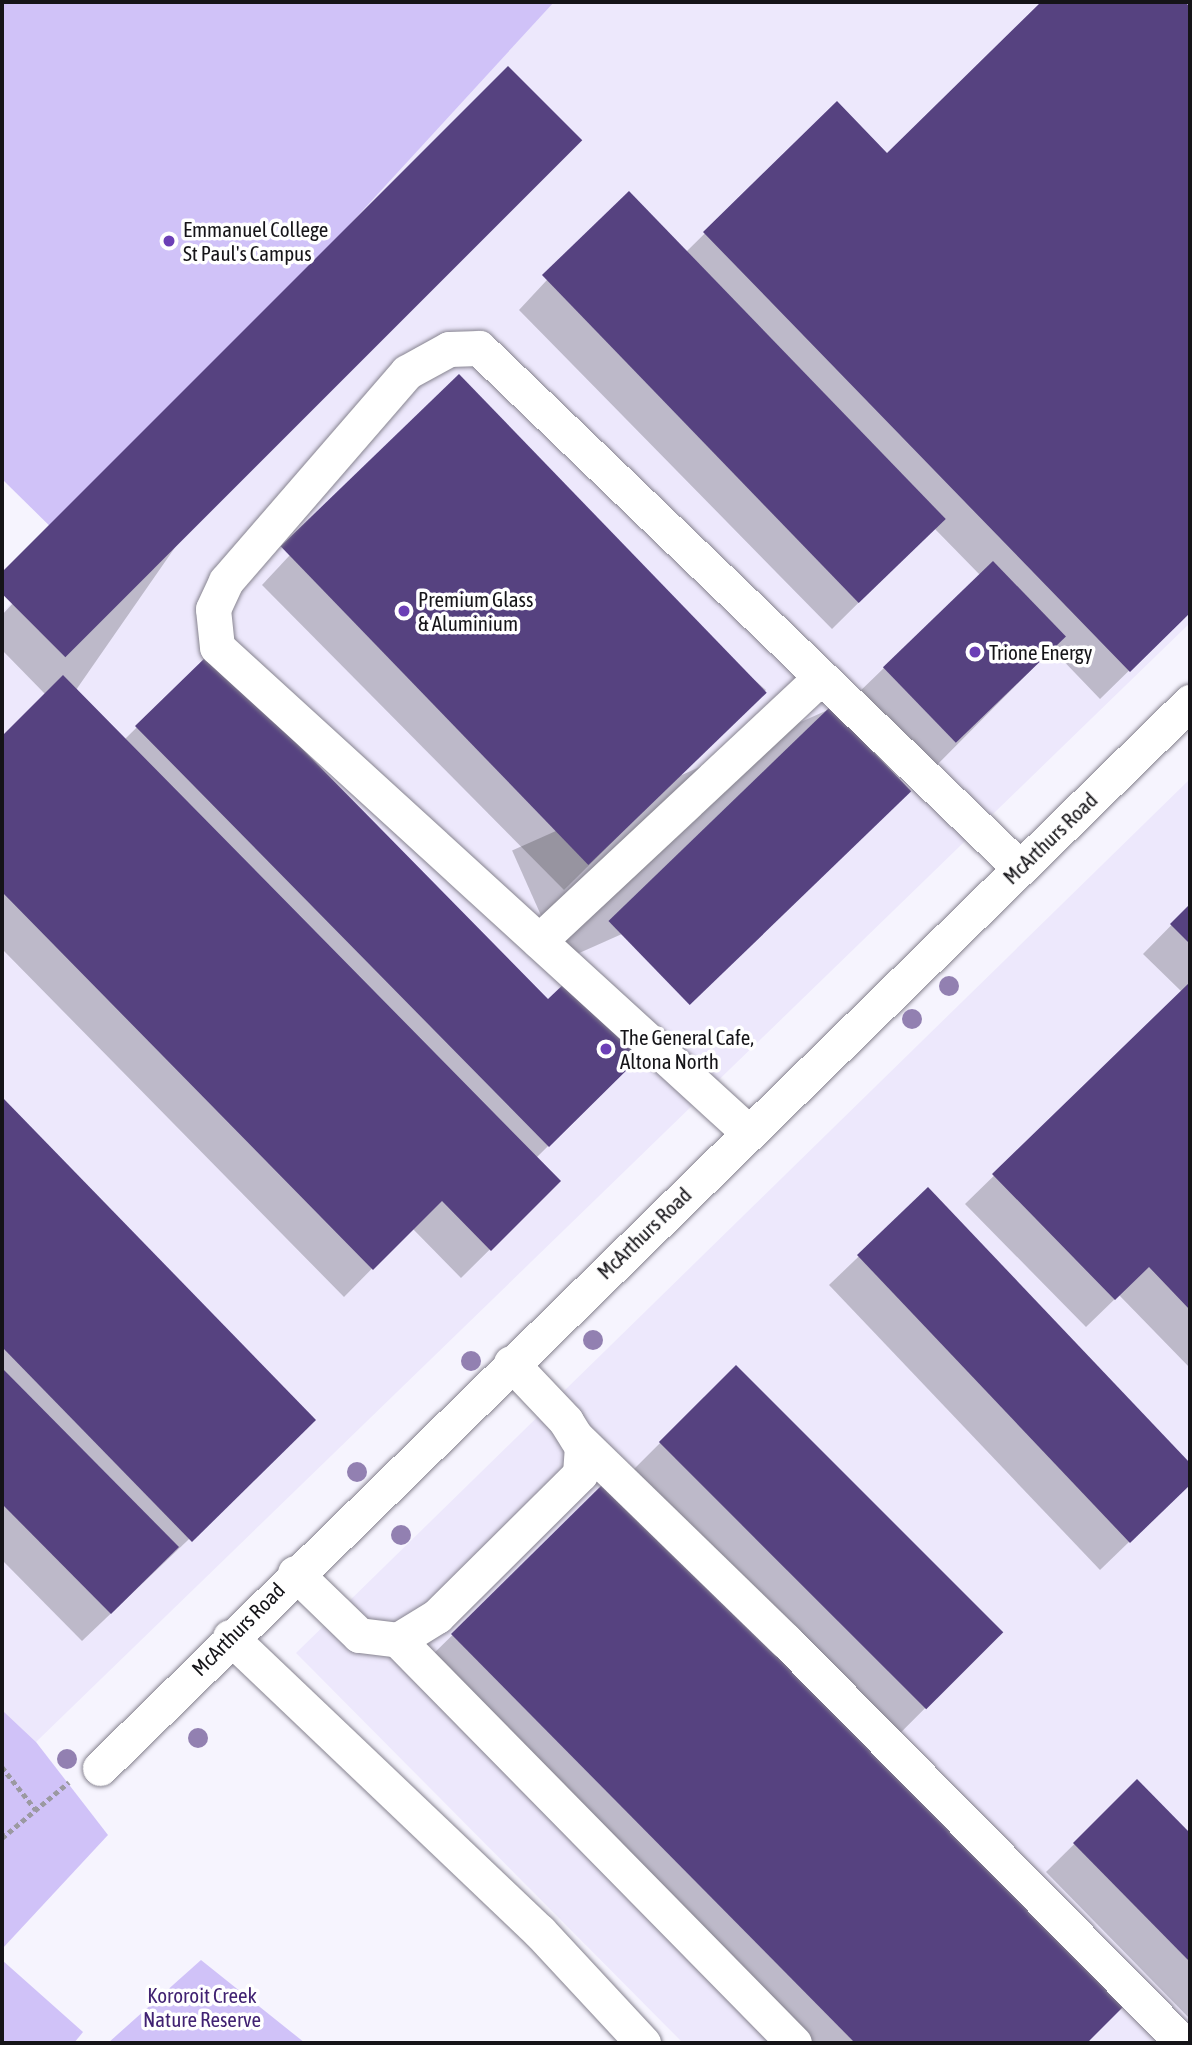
<!DOCTYPE html>
<style>
body{margin:0}
#map{position:relative;width:1192px;height:2045px;overflow:hidden;background:#f6f4fe;font-family:"Asap Condensed",sans-serif}
div>[style]{position:absolute}
.built>*{inset:0;background:#ede8fc}
.green>*{inset:0;background:#d0c2f8}
.shadow>*{inset:0;background:#0003;transform-origin:0 0}
.building>*{inset:0;background:#564280;transform-origin:0 0}
.path>*{height:4.5px;margin-top:-2.25px;transform-origin:0;background:repeating-linear-gradient(90deg,#9b99a1 0 5px,transparent 0 8.5px)}
.roads{filter:drop-shadow(0 0 2px #86838f) drop-shadow(0 0 2px #86838f)}
.minor>*{height:35px;margin:-17.5px;padding:0 17.5px;transform-origin:17.5px;border-radius:17.5px;background:#fff}
.trees>*{width:20px;height:20px;margin:-10px;border-radius:50%;background:#9280b1}
.dots>*{width:19px;height:19px;translate:-50% -50%;box-sizing:border-box;border:4px solid #fff;border-radius:50%}
span{translate:-50% -50%;white-space:nowrap;text-align:center;line-height:1.15;-webkit-text-stroke:7px #fff;paint-order:stroke}
.poi-label{font-size:21px;color:#151418}
.left{translate:0 -50%;text-align:left}
.street-label{font-size:21px;color:#151418}
.park-label{font-size:21px;color:#412272}
.frame{position:absolute;inset:0;border:4px solid #151418;pointer-events:none}
</style>
<div id="map">
<div class="built">
<i style="clip-path:polygon(2px 2px,1190px 2px,1190px 623px,36px 1742px,2px 1710px,2px 613px,110px 493px,62px 538px,2px 479px)"></i>
<i style="clip-path:polygon(1190px 779px,1190px 2043px,683px 2043px,296px 1653px)"></i>
</div>
<div class="green">
<i style="clip-path:polygon(2px 2px,554px 2px,62px 538px,2px 479px)"></i>
<i style="clip-path:polygon(2px 1710px,36px 1742px,108px 1835px,2px 1949px)"></i>
<i style="clip-path:polygon(2px 1960px,83px 2032px,74px 2043px,2px 2043px)"></i>
<i style="clip-path:polygon(201px 1960px,305px 2043px,108px 2043px)"></i>
</div>
<div class="shadow">
<i style="clip-path:polygon(1044px 2px,1183px 2px,1190px 9px,1190px 611px,1100px 699px,1052px 649px,929px 773px,855px 696px,980px 575px,934px 528px,832px 629px,519px 310px,601px 222px,686px 252px,837px 103px,887px 155px)"></i>
<i style="clip-path:polygon(508px 68px,76px 690px,124px 740px,209px 656px,548px 1002px,640px 1055px,536px 1158px,559px 1181px,461px 1278px,412px 1228px,344px 1297px,2px 949px,2px 739px,46px 695px,2px 650px,2px 615px)"></i>
<i style="clip-path:polygon(430px 405px,766px 690px,564px 890px,262px 585px)"></i>
<i style="left:830px;top:709px;width:121px;height:348px;rotate:66deg"></i>
<i style="clip-path:polygon(1190px 906px,1190px 1368px,1119px 1295px,1086px 1327px,965px 1204px,1182px 992px,1143px 954px)"></i>
<i style="clip-path:polygon(2px 1100px,314px 1420px,82px 1641px,2px 1560px)"></i>
<i style="clip-path:polygon(928px 1190px,1190px 1466px,1190px 1483px,1100px 1570px,829px 1285px)"></i>
<i style="left:736px;top:1367px;width:375px;height:147px;rotate:45deg"></i>
<i style="clip-path:polygon(607px 1483px,1123px 2005px,1085px 2043px,799px 2043px,424px 1663px)"></i>
<i style="clip-path:polygon(1137px 1782px,1190px 1835px,1190px 2019px,1046px 1872px)"></i>
</div>
<div class="building">
<i style="clip-path:polygon(1041px 2px,1185px 2px,1190px 7px,1190px 613px,1130px 672px,703px 232px,837px 101px,887px 153px)"></i>
<i style="left:508px;top:66px;width:105px;height:731px;rotate:45deg"></i>
<i style="left:629px;top:191px;width:456px;height:121px;rotate:46deg"></i>
<i style="left:459px;top:374px;width:443px;height:248px;rotate:46deg"></i>
<i style="left:993px;top:561px;width:105px;height:153px;rotate:46deg"></i>
<i style="clip-path:polygon(209px 654px,548px 999px,568px 980px,642px 1055px,549px 1147px,135px 726px)"></i>
<i style="clip-path:polygon(63px 675px,561px 1181px,491px 1251px,442px 1201px,373px 1270px,2px 892px,2px 736px)"></i>
<i style="left:830px;top:707px;width:117px;height:308px;rotate:46deg"></i>
<i style="clip-path:polygon(1190px 904px,1190px 944px,1170px 924px)"></i>
<i style="clip-path:polygon(1189px 983px,1190px 984px,1190px 1310px,1149px 1267px,1115px 1300px,992px 1174px)"></i>
<i style="clip-path:polygon(2px 1097px,316px 1420px,192px 1542px,2px 1347px)"></i>
<i style="clip-path:polygon(928px 1187px,1190px 1463px,1190px 1485px,1130px 1543px,857px 1255px)"></i>
<i style="left:736px;top:1365px;width:378px;height:109px;rotate:45deg"></i>
<i style="clip-path:polygon(2px 1368px,179px 1547px,111px 1614px,2px 1504px)"></i>
<i style="clip-path:polygon(607px 1480px,1125px 2005px,1087px 2043px,855px 2043px,451px 1634px)"></i>
<i style="clip-path:polygon(1137px 1779px,1190px 1833px,1190px 1962px,1073px 1843px)"></i>
</div>
<div class="path">
<i style="left:2px;top:1767px;width:55px;rotate:51.7deg"></i>
<i style="left:2px;top:1838px;width:87px;rotate:-39.9deg"></i>
</div>
<div class="roads">
<div class="minor">
<i style="left:539px;top:941px;width:386px;rotate:-43.1deg"></i>
<i style="left:748px;top:1132px;width:719px;rotate:-137.59deg"></i>
<i style="left:217px;top:647px;width:38px;rotate:-96deg"></i>
<i style="left:213px;top:609px;width:31px;rotate:-65deg"></i>
<i style="left:226px;top:581px;width:276px;rotate:-49.1deg"></i>
<i style="left:407px;top:372px;width:48px;rotate:-28.7deg"></i>
<i style="left:449px;top:349px;width:30px;rotate:-2deg"></i>
<i style="left:479px;top:348px;width:750px;rotate:43.87deg"></i>
<i style="left:577px;top:1438px;width:290px;rotate:44.2deg"></i>
<i style="left:785px;top:1640px;width:566px;rotate:45.36deg"></i>
<i style="left:295px;top:1573px;width:89px;rotate:44.1deg"></i>
<i style="left:359px;top:1635px;width:39px;rotate:7deg"></i>
<i style="left:398px;top:1640px;width:46px;rotate:-31.6deg"></i>
<i style="left:437px;top:1616px;width:202px;rotate:-44.8deg"></i>
<i style="left:580px;top:1474px;width:27px;rotate:-86deg"></i>
<i style="left:582px;top:1447px;width:31px;rotate:-122deg"></i>
<i style="left:566px;top:1421px;width:80px;rotate:-133.5deg"></i>
<i style="left:230px;top:1637px;width:427px;rotate:43.6deg"></i>
<i style="left:539px;top:1931px;width:153px;rotate:47.1deg"></i>
<i style="left:398px;top:1640px;width:565px;rotate:45.5deg"></i>
<i style="left:100px;top:1768px;width:1525px;rotate:-44.36deg"></i>
</div>
</div>
<div class="trees">
<i style="left:949px;top:986px"></i>
<i style="left:912px;top:1019px"></i>
<i style="left:593px;top:1340px"></i>
<i style="left:471px;top:1361px"></i>
<i style="left:357px;top:1472px"></i>
<i style="left:401px;top:1535px"></i>
<i style="left:198px;top:1738px"></i>
<i style="left:67px;top:1759px"></i>
</div>
<div class="dots">
<i style="left:169px;top:241px;background:#6c3fb6"></i>
<i style="left:404px;top:611px;background:#6c3fb6"></i>
<i style="left:975px;top:652px;background:#6c3fb6"></i>
<i style="left:606px;top:1049px;background:#6c3fb6"></i>
</div>
<div class="poi-label">
<span class="left" style="left:183px;top:241px">Emmanuel College<br>St Paul's Campus</span>
<span class="left" style="left:418px;top:611px">Premium Glass<br>&amp; Aluminium</span>
<span class="left" style="left:989px;top:652px">Trione Energy</span>
<span class="left" style="left:620px;top:1049px">The General Cafe,<br>Altona North</span>
</div>
<div class="street-label">
<span style="left:1050px;top:838px;rotate:-44deg">McArthurs Road</span>
<span style="left:644px;top:1233px;rotate:-44deg">McArthurs Road</span>
<span style="left:238px;top:1629px;rotate:-45deg">McArthurs Road</span>
</div>
<div class="park-label">
<span style="left:202px;top:2007px">Kororoit Creek<br>Nature Reserve</span>
</div>
<div class="frame"></div>
</div>
